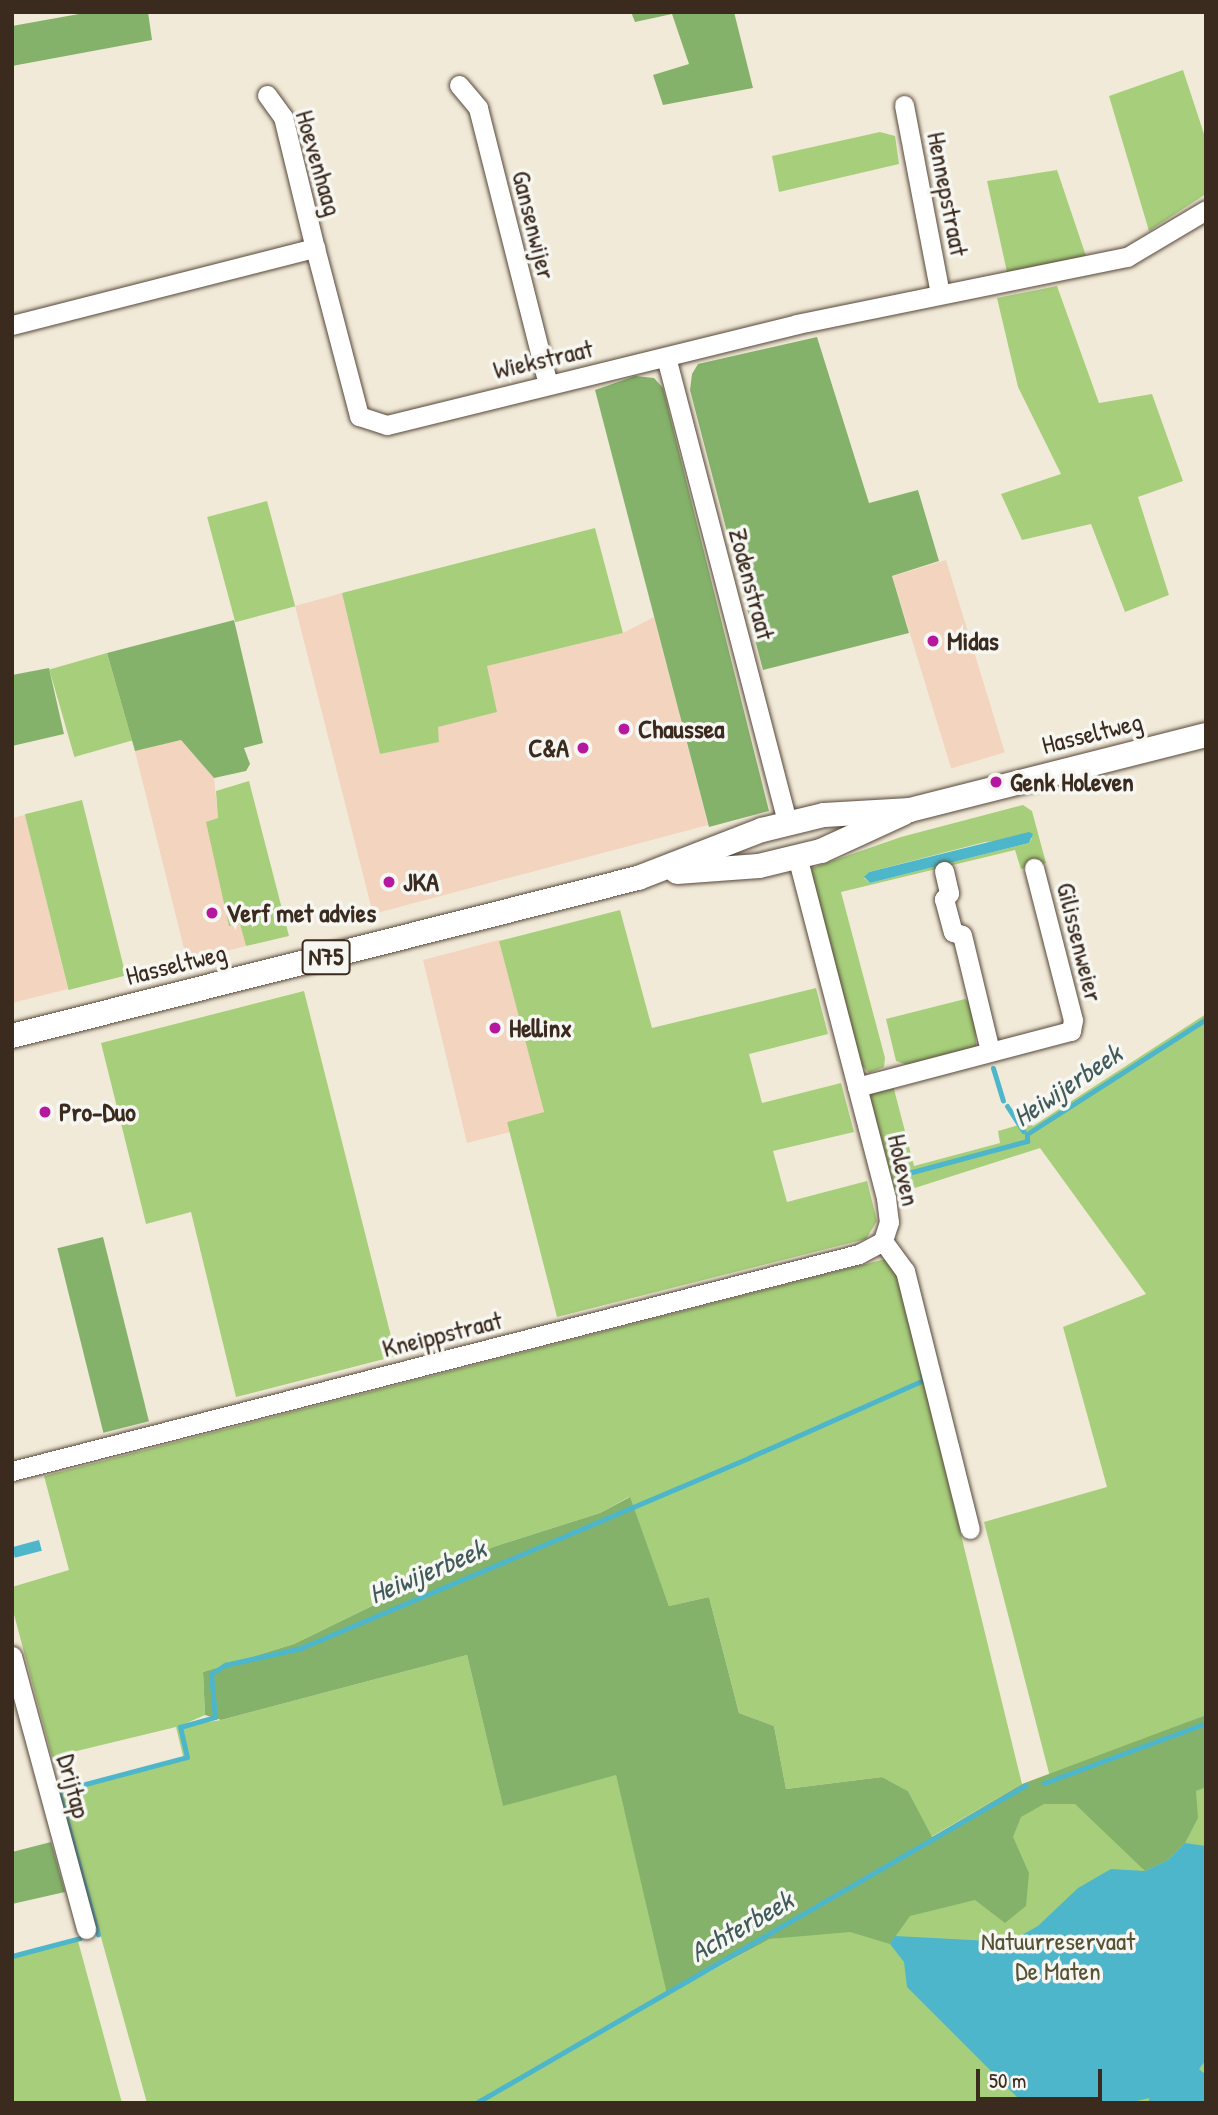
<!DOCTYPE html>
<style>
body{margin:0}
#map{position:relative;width:1218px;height:2115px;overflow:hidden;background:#f2ead8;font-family:"Patrick Hand",sans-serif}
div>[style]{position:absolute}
.built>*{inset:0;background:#f3d4bf;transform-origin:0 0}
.green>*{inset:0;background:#a7cf7b;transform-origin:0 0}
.forest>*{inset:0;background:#85b26b;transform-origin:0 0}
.water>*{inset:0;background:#4db6ca;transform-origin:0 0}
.stream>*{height:5px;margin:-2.5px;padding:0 2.5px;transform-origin:2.5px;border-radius:2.5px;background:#4db6ca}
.roads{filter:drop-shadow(0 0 2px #56473a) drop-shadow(0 0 2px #56473a)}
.minor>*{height:19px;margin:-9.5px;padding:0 9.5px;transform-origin:9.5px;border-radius:9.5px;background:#fff}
.major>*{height:24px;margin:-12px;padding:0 12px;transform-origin:12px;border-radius:12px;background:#fff}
.rail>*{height:5px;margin-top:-2.5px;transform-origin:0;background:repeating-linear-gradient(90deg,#3b2a1e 0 10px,transparent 0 15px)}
.dots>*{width:19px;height:19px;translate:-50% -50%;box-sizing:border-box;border:4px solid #f6f6f2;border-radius:50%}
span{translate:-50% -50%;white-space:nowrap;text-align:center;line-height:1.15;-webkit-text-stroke:7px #f6f6f2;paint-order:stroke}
.shield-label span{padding:2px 5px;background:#f6f6f2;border:2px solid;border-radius:5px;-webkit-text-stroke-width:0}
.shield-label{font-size:24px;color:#3b2a1e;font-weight:700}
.street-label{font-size:26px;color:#3b2a1e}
.poi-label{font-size:26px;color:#3b2a1e;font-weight:700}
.left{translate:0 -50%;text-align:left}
.right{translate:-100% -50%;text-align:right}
.park-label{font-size:26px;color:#565335}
.water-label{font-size:28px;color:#415b5a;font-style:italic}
.frame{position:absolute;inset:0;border:14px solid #3b2a1e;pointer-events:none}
.scale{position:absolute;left:976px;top:2069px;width:126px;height:32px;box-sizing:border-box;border:4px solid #3b2a1e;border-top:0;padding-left:9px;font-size:21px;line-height:24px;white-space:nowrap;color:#3b2a1e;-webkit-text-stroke:5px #f6f6f2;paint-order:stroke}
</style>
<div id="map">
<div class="built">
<i style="left:946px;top:560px;width:201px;height:56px;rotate:73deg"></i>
<i style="clip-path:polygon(342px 593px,380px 754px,439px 741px,437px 727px,487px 666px,623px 633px,654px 617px,708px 825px,373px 914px,295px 606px)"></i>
<i style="clip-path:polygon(181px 740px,214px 778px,218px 818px,207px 822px,229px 925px,240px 923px,246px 946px,187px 961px,135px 751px)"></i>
<i style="clip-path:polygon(25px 815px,68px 989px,12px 1003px,12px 818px)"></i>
<i style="clip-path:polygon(499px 940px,544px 1112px,507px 1122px,510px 1132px,467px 1143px,423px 960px)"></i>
</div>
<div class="green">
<i style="clip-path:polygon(1183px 70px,1206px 140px,1206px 194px,1149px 231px,1109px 96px)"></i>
<i style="clip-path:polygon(880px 132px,895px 136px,899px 164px,779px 192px,772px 156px)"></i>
<i style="clip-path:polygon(1057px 170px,1086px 256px,1007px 272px,987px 181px)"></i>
<i style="clip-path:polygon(1057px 286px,1099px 403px,1152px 394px,1183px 481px,1138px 497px,1169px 595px,1125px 612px,1091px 524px,1022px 540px,1001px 494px,1061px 474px,1018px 387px,997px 298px)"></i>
<i style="left:267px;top:501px;width:109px;height:62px;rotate:75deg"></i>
<i style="clip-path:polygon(595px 528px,623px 633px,487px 666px,497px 712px,438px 727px,439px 742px,380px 754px,342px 593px)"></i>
<i style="left:107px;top:653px;width:91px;height:60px;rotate:74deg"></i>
<i style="clip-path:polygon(249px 781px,289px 936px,246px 946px,240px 924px,229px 926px,206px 822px,218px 818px,216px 791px)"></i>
<i style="left:82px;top:800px;width:181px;height:59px;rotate:76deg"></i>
<i style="clip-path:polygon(evenodd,1023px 805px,1032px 811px,1046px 863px,1021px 869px,1015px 850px,841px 892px,885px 1058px,884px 1067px,869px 1073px,858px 1062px,811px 879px,812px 868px,901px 837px,1023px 805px,1032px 838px,1029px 843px,870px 883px,864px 878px,869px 872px,985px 842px,1032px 838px)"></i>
<i style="clip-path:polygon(620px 910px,652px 1028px,816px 988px,828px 1034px,749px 1054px,762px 1103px,841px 1083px,854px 1132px,773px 1151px,787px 1202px,867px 1181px,877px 1221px,866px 1239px,557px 1317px,507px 1122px,544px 1112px,499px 941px)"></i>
<i style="clip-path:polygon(304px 991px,396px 1356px,236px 1397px,191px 1212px,146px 1224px,101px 1043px)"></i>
<i style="clip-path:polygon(965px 999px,975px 1007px,976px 1048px,908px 1065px,896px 1061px,886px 1019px)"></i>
<i style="clip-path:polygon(1206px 1014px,1206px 1715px,1050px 1777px,984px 1522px,1107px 1487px,1063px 1327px,1146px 1294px,1040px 1148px,896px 1194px,870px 1097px,874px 1089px,889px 1083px,894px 1089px,914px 1166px,1000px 1143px,998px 1131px,1029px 1122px,1033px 1126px)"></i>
<i style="clip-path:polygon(893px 1257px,1022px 1784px,931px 1837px,908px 1791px,882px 1777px,786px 1789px,774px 1726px,739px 1713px,709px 1597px,669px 1606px,629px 1497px,600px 1513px,493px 1547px,294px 1644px,203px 1672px,205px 1715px,180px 1726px,221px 1720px,467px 1655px,503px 1805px,616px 1774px,668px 1994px,770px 1939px,787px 1937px,1031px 1801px,1206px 1736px,1206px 2103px,147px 2103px,61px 1793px,184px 1760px,176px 1727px,52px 1757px,12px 1607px,12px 1587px,69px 1570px,44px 1476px)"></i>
<i style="clip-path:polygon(78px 1941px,122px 2103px,12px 2103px,12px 1958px)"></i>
</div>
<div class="forest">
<i style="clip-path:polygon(90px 12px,148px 12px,152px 40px,12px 66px,12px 26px)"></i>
<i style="clip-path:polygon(631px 12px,734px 12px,753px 88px,663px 105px,653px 75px,689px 64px,672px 14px,635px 22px)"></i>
<i style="clip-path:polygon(817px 337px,869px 503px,918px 490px,939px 561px,892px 576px,909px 633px,763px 670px,690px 390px,692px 374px,698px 364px)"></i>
<i style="clip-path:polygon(635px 376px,654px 378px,663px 388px,769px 811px,709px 827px,595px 390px)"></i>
<i style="clip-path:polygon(234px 620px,263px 743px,244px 748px,250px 764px,246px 771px,214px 778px,181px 740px,135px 751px,107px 653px)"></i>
<i style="clip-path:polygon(49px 668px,64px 734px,12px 746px,12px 675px)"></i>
<i style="left:103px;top:1237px;width:190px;height:47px;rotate:76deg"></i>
<i style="clip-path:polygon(630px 1497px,669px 1606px,709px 1597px,739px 1713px,774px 1726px,786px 1789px,882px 1777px,908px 1791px,932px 1837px,1022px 1784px,1206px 1715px,1206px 1787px,1196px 1791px,1198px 1818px,1185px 1843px,1168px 1860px,1145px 1871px,1075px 1804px,1044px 1804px,1021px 1817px,1013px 1837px,1029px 1873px,1026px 1906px,1005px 1923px,975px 1900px,910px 1916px,890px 1944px,850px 1932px,770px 1939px,667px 1994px,616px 1775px,503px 1806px,467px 1655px,221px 1720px,205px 1715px,203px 1672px,294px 1644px,493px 1547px,600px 1513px)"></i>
<i style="clip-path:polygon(51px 1842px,65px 1892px,12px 1904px,12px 1852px)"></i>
</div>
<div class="water">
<i style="clip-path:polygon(1029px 832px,1033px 834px,1029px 843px,870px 883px,864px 877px,869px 872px)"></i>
<i style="left:39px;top:1540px;width:11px;height:28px;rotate:75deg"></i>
<i style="clip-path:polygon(1185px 1843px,1206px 1846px,1206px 2060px,1199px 2069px,1206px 2075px,1206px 2103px,1149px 2103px,1149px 2098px,1129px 2103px,1023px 2103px,907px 1987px,904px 1962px,890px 1944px,895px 1936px,1009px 1942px,1038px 1926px,1078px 1888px,1111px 1869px,1145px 1871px,1168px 1860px)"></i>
</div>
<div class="stream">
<i style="left:993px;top:1068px;width:34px;rotate:73deg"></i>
<i style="left:1007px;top:1106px;width:30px;rotate:57deg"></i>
<i style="left:901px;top:1175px;width:131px;rotate:-15.1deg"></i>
<i style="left:1027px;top:1141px;width:7px;rotate:-90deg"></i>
<i style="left:1027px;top:1134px;width:213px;rotate:-32.7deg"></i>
<i style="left:56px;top:1782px;width:158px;rotate:74.6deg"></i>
<i style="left:1044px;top:1783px;width:173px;rotate:-20.3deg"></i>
<i style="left:59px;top:1791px;width:132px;rotate:-14.9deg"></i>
<i style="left:187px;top:1757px;width:31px;rotate:-103deg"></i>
<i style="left:180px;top:1727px;width:36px;rotate:-16deg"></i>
<i style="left:215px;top:1717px;width:43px;rotate:-95.3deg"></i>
<i style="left:211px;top:1674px;width:17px;rotate:-33deg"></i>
<i style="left:225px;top:1665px;width:78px;rotate:-12.6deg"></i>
<i style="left:301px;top:1648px;width:488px;rotate:-23deg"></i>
<i style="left:750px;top:1457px;width:190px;rotate:-23.9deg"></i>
<i style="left:924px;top:1380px;width:5px;rotate:-112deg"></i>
<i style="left:12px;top:1956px;width:70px;rotate:-14.8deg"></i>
<i style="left:476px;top:2103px;width:635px;rotate:-30.04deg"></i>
</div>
<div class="roads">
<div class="minor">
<i style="left:459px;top:85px;width:30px;rotate:50deg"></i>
<i style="left:478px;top:108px;width:285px;rotate:75.8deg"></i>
<i style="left:267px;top:95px;width:27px;rotate:54deg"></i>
<i style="left:283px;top:117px;width:135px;rotate:76.3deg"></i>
<i style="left:904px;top:105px;width:191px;rotate:79.2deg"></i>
<i style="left:12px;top:325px;width:313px;rotate:-14.3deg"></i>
<i style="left:315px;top:248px;width:174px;rotate:75.3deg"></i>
<i style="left:359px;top:416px;width:29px;rotate:18deg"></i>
<i style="left:387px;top:425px;width:422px;rotate:-13.8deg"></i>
<i style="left:797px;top:324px;width:337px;rotate:-11.5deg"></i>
<i style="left:1127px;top:257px;width:92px;rotate:-30.7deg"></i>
<i style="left:666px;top:357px;width:483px;rotate:75.4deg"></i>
<i style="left:797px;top:856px;width:353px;rotate:75.4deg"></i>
<i style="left:886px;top:1198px;width:24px;rotate:83deg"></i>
<i style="left:889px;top:1222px;width:20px;rotate:108deg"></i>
<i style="left:944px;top:871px;width:23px;rotate:77deg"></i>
<i style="left:949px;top:893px;width:8px;rotate:130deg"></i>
<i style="left:944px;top:899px;width:34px;rotate:75deg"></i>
<i style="left:953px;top:932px;width:9px;rotate:18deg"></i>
<i style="left:962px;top:935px;width:119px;rotate:76.4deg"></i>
<i style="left:857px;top:1087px;width:221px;rotate:-14.7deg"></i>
<i style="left:1071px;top:1031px;width:11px;rotate:-80deg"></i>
<i style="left:1073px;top:1020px;width:157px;rotate:-104.4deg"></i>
<i style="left:883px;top:1241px;width:37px;rotate:54deg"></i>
<i style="left:905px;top:1271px;width:266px;rotate:75.9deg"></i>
<i style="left:12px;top:1471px;width:874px;rotate:-14.37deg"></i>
<i style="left:859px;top:1254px;width:27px;rotate:-28deg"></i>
<i style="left:12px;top:1656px;width:283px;rotate:74.8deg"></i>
</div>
<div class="major">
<i style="left:677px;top:872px;width:82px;rotate:-4.2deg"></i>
<i style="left:759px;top:866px;width:64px;rotate:-13.6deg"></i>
<i style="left:821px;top:851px;width:91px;rotate:-24.6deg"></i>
<i style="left:12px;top:1036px;width:646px;rotate:-14.17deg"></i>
<i style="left:638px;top:878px;width:133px;rotate:-21.2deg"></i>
<i style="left:762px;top:830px;width:64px;rotate:-13.6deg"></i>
<i style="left:824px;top:815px;width:86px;rotate:-3.3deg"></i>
<i style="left:910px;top:810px;width:305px;rotate:-14.2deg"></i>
</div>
</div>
<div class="rail">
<i style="left:12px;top:12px;width:2px"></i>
</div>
<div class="dots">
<i style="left:933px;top:641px;background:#b5179e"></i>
<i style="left:624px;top:729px;background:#b5179e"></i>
<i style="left:583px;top:748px;background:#b5179e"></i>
<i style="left:996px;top:782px;background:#b5179e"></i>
<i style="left:389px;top:882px;background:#b5179e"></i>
<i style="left:212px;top:913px;background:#b5179e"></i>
<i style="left:495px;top:1028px;background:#b5179e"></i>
<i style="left:45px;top:1112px;background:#b5179e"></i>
</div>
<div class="shield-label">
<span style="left:326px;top:957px">N75</span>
</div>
<div class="street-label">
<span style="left:319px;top:163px;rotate:74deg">Hoevenhaag</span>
<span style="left:948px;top:194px;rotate:79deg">Hennepstraat</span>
<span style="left:534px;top:225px;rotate:76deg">Gansenwijer</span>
<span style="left:543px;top:359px;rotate:-13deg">Wiekstraat</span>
<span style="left:752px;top:584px;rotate:75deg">Zodenstraat</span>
<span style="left:1092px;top:733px;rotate:-14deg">Hasseltweg</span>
<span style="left:1080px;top:942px;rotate:76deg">Gilissenweier</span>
<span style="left:176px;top:964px;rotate:-14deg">Hasseltweg</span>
<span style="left:904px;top:1170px;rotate:78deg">Holeven</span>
<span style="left:442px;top:1334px;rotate:-14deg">Kneippstraat</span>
<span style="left:74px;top:1786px;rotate:75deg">Drijtap</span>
</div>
<div class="poi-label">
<span class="left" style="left:947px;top:641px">Midas</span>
<span class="left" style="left:638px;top:729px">Chaussea</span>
<span class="right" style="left:569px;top:748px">C&amp;A</span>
<span class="left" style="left:1010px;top:782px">Genk Holeven</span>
<span class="left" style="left:403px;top:882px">JKA</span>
<span class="left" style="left:226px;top:913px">Verf met advies</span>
<span class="left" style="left:509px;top:1028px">Hellinx</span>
<span class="left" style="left:59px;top:1112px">Pro-Duo</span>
</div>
<div class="park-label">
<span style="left:1058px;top:1956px">Natuurreservaat<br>De Maten</span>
</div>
<div class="water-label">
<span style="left:1067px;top:1085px;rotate:-34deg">Heiwijerbeek</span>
<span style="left:427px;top:1571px;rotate:-23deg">Heiwijerbeek</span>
<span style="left:741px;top:1926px;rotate:-30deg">Achterbeek</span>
</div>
<div class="frame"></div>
<div class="scale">50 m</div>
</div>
